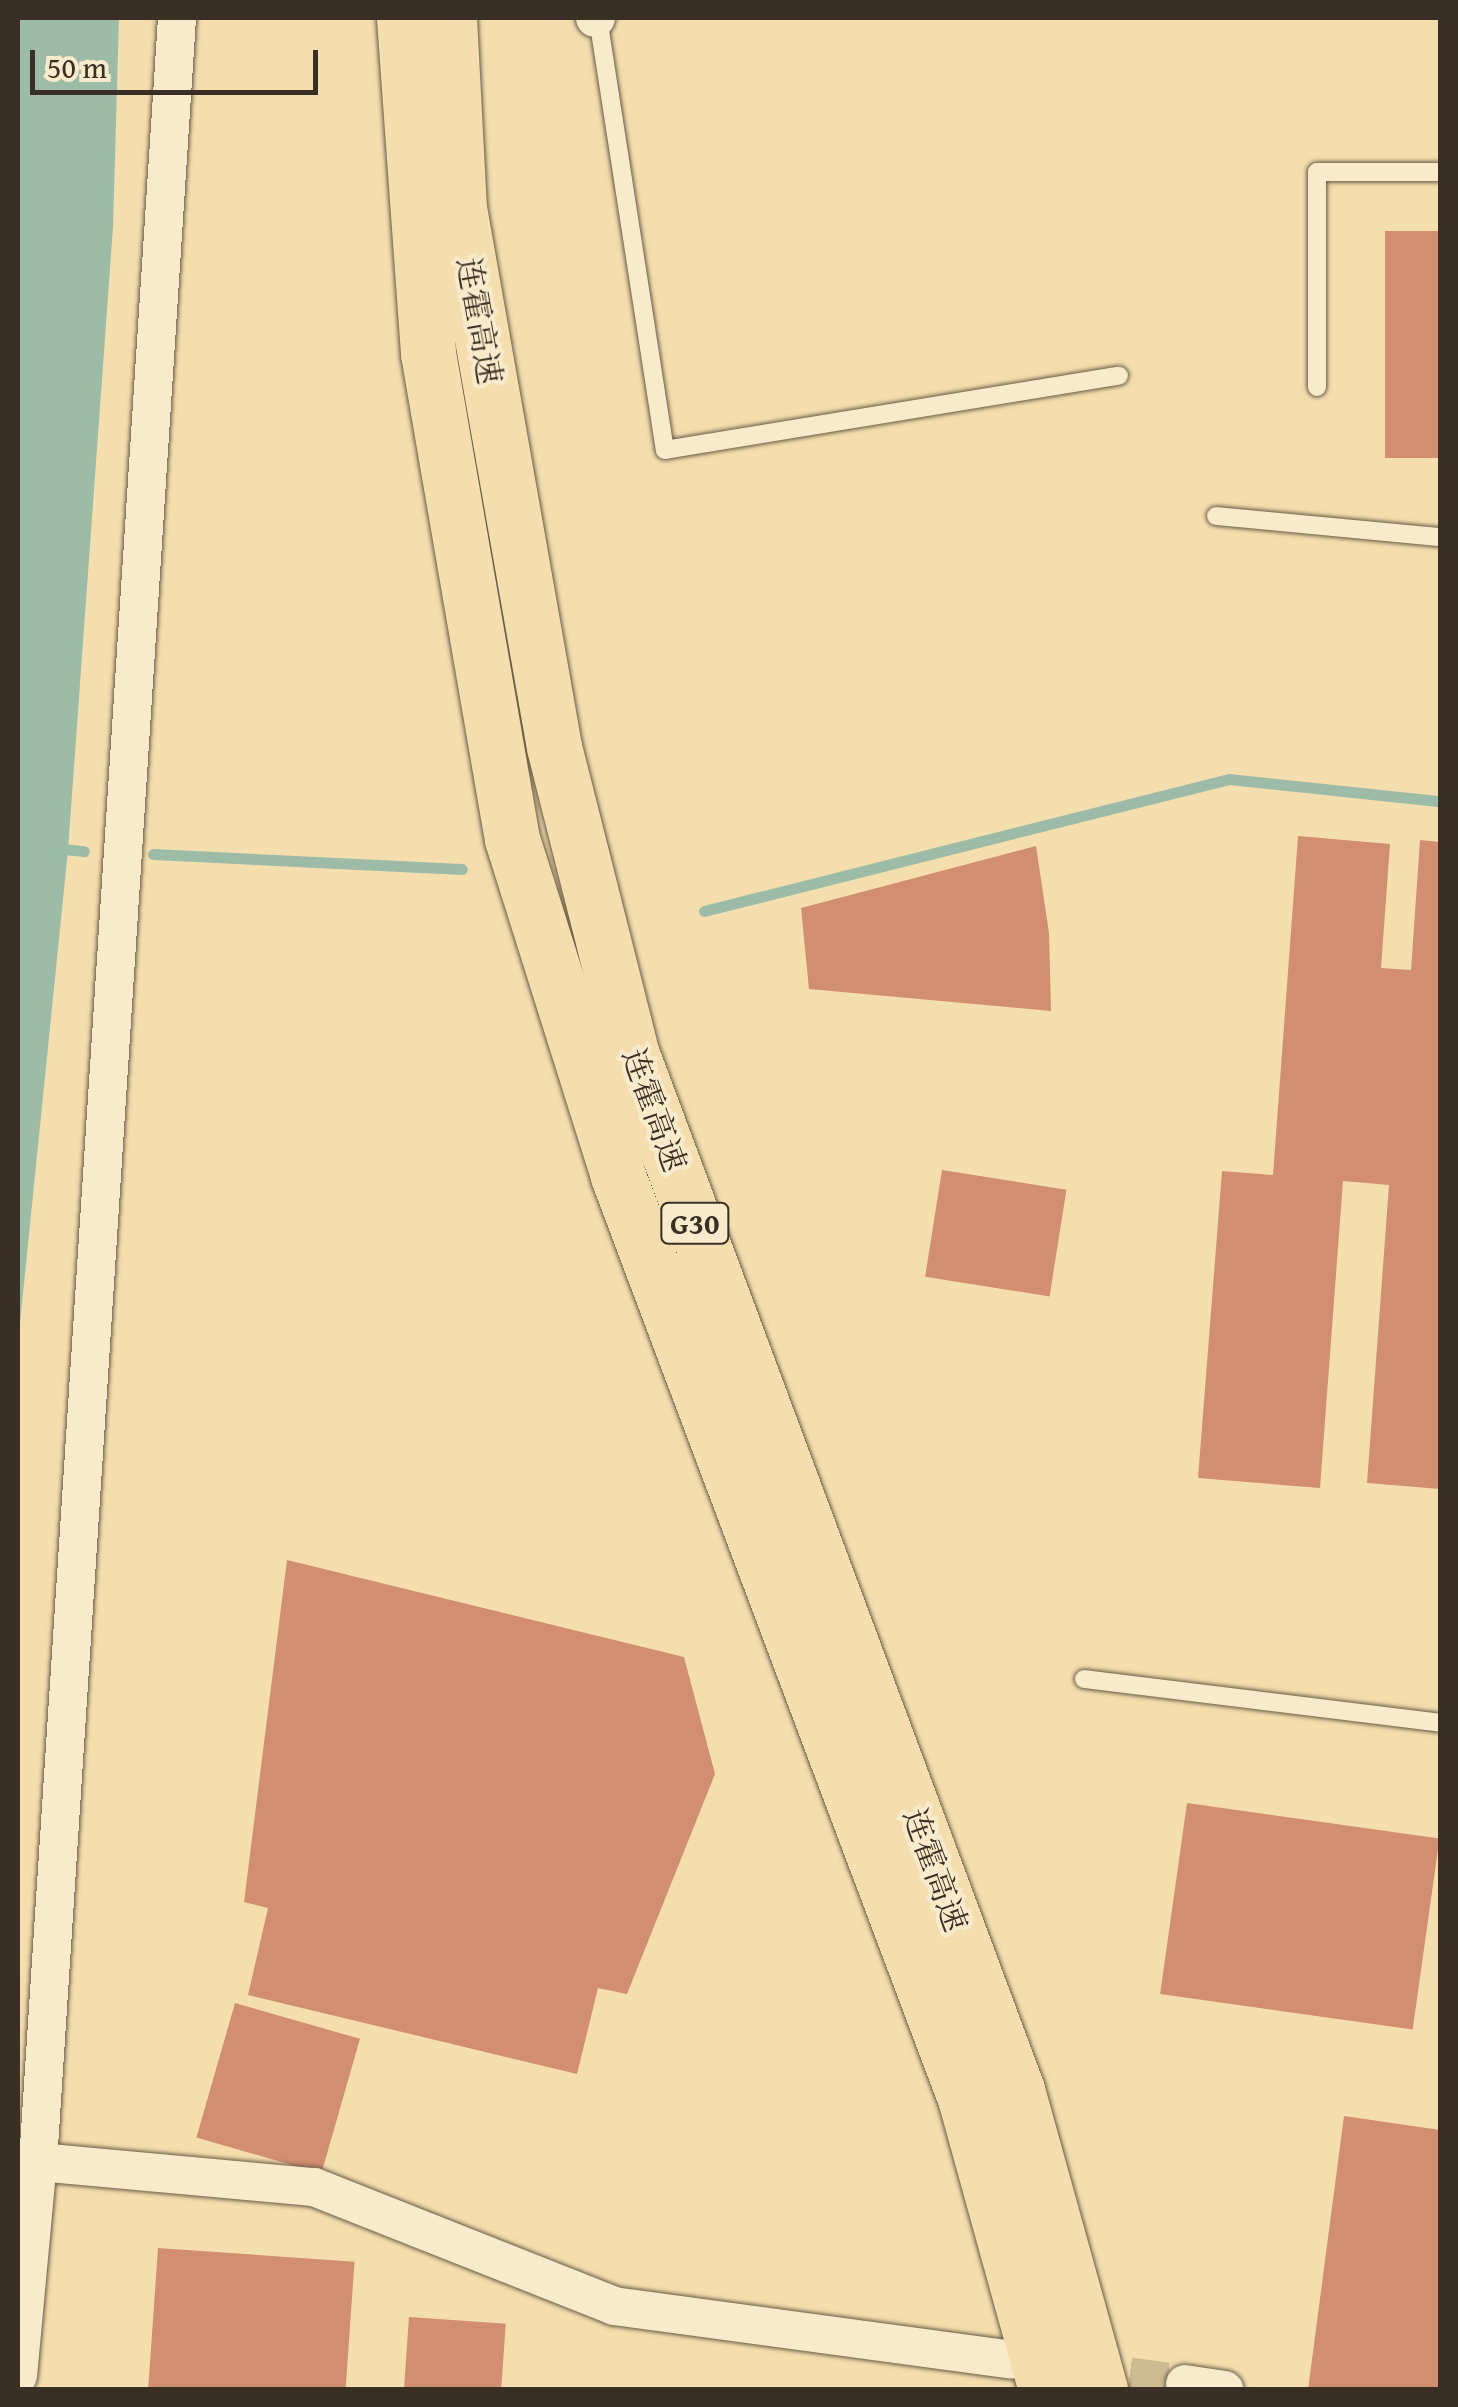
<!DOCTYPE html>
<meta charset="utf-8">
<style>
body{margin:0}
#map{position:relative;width:1458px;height:2407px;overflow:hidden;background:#f4deae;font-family:"Gentium Book Plus","Noto Serif SC",serif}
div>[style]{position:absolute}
.water>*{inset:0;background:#9cbca8}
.stream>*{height:11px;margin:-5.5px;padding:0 5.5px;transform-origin:5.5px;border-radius:5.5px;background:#9cbca8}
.building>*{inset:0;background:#d18e71;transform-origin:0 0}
.street-tunnel>*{height:38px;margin-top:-19px;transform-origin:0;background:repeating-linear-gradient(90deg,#cfbb92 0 38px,transparent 0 57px)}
.roads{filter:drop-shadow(0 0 2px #685b46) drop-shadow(0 0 2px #685b46)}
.lane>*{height:18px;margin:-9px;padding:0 9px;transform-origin:9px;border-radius:9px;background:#f8eaca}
.street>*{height:38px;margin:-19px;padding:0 19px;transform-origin:19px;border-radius:19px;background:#f8eaca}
.highway>*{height:55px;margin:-27.5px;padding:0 27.5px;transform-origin:27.5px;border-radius:27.5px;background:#f4deae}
span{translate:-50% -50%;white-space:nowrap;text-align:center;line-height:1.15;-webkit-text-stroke:8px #f8eaca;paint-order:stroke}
.shield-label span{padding:2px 8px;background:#f8eaca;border:2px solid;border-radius:8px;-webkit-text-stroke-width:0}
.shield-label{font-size:30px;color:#3a2f24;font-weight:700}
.street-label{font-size:32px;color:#3a2f24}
.frame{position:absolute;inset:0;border:20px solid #3a2f24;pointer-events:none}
.scale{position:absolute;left:30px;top:50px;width:288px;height:45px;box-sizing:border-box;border:5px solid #3a2f24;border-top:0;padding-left:12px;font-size:30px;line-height:35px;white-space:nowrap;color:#3a2f24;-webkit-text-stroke:8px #f8eaca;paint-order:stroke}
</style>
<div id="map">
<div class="water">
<i style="clip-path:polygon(18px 18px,119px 18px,113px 227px,68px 850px,18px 1343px)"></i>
</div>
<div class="stream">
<i style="left:54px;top:848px;width:30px;rotate:6deg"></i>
<i style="left:153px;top:854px;width:309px;rotate:2.8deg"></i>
<i style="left:704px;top:911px;width:541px;rotate:-14.11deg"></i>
<i style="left:1229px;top:779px;width:212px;rotate:6deg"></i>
</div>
<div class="building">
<i style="left:1385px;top:231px;width:55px;height:227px"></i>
<i style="clip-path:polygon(1298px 836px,1390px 844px,1381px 968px,1411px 970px,1420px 840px,1440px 842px,1440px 1489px,1367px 1483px,1389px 1185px,1343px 1181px,1320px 1488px,1198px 1478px,1222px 1171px,1273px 1175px)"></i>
<i style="clip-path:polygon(1036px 846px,1049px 933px,1051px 1011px,809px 989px,801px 908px)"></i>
<i style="left:942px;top:1170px;width:126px;height:108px;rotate:9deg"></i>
<i style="clip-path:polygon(287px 1560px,684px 1657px,715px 1774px,627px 1994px,598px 1988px,577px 2074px,248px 1995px,268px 1908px,244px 1902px)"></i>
<i style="left:1187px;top:1803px;width:255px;height:193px;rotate:8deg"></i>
<i style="left:235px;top:2003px;width:130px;height:140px;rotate:16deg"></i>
<i style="clip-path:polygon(1344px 2116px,1440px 2130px,1440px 2390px,1308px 2390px)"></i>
<i style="left:158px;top:2248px;width:197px;height:142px;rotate:4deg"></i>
<i style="left:409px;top:2317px;width:97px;height:73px;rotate:4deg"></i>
</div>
<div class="street-tunnel">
<i style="left:1073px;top:2369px;width:113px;rotate:7.6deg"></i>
</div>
<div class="roads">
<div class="lane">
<i style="left:598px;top:18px;width:437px;rotate:81.2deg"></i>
<i style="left:665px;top:450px;width:460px;rotate:-9.3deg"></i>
<i style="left:1317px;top:387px;width:215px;rotate:-90deg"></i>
<i style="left:1317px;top:172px;width:123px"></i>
<i style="left:1216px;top:516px;width:225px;rotate:5.4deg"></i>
<i style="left:1084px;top:1679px;width:359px;rotate:7deg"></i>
</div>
<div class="street">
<i style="left:595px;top:18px;width:1px"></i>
<i style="left:38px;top:2162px;width:277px;rotate:5.2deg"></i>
<i style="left:314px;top:2187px;width:323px;rotate:21.6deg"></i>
<i style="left:614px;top:2306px;width:401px;rotate:7.7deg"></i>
<i style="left:18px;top:2376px;width:215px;rotate:-84.7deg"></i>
<i style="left:38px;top:2162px;width:2149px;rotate:-86.29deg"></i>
<i style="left:1185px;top:2384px;width:40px;rotate:8.5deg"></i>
</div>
<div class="highway">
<i style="left:404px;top:18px;width:336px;rotate:85.9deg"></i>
<i style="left:428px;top:353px;width:493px;rotate:80.2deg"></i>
<i style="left:512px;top:839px;width:353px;rotate:72.5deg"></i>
<i style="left:618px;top:1176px;width:985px;rotate:69.38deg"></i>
<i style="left:965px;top:2098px;width:303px;rotate:74.5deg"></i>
<i style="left:449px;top:18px;width:190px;rotate:87deg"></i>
<i style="left:459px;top:208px;width:547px;rotate:80deg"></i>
<i style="left:554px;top:747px;width:315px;rotate:75.8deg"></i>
<i style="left:631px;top:1052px;width:1107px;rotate:69.6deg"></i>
<i style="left:1017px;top:2090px;width:311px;rotate:74.5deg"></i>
</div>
</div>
<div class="shield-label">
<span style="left:695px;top:1223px">G30</span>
</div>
<div class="street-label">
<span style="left:479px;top:321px;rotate:80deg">连霍高速</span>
<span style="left:654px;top:1110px;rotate:70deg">连霍高速</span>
<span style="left:935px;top:1870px;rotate:70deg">连霍高速</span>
</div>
<div class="frame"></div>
<div class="scale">50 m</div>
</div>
